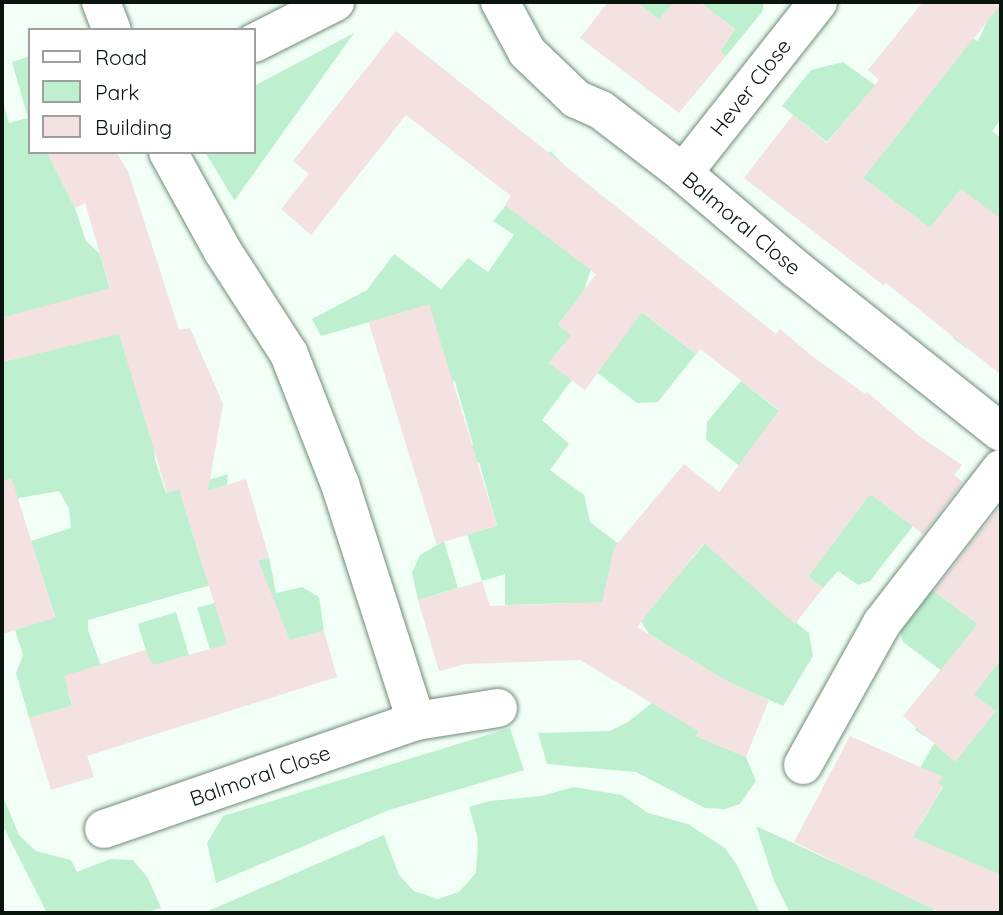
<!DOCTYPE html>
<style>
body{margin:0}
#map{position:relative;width:1003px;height:915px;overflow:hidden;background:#f2fff6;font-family:Quicksand,sans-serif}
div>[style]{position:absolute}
.green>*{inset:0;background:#bef0cf;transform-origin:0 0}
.building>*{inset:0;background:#f4e1e1;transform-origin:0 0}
.roads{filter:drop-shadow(0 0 2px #708c79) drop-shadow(0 0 2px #708c79)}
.minor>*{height:38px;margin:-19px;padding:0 19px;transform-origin:19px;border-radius:19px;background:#fff}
span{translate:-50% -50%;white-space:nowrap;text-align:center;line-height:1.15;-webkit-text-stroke:6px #fff;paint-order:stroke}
.street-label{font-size:21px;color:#09140d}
.frame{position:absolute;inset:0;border:4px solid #09140d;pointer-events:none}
.legend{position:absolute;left:28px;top:28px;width:228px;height:126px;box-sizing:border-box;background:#fff;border:2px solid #9da19e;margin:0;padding:9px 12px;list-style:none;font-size:21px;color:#09140d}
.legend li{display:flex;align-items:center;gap:14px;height:35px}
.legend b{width:35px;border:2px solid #9da19e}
</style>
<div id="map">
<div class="green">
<i style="clip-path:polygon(637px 2px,674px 2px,659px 20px)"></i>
<i style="clip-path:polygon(706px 2px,764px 2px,762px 12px,726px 56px,720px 52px,735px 29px,703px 5px)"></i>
<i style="clip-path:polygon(996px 2px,1001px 2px,1001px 119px,992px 131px,1001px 138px,1001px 302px,966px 348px,953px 338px,997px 283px,996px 216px,961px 189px,930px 228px,863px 178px,913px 115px,875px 86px,827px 142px,782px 106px,811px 70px,843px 62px,875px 85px,879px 80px,916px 109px,958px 57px,908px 20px,916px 13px,978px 41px)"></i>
<i style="clip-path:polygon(354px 33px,235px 200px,234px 200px,205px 152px,254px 152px,254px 86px)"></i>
<i style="clip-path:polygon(30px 56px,30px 152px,47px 152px,75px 208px,86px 241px,100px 254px,111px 293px,215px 397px,222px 410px,152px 430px,155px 459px,166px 493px,228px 474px,227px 485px,182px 499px,206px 576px,269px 557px,276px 593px,302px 587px,319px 597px,324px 631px,290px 640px,210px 649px,197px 608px,231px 598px,228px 580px,88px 620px,88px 630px,106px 680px,68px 692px,72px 706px,29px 718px,16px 673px,23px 655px,15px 630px,55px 617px,31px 541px,71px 528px,69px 509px,59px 491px,8px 500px,2px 480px,2px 362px,55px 349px,42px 307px,2px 318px,2px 99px,9px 123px,28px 118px,12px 62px)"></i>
<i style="clip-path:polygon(550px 151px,570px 171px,591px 269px,584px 291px,558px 325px,592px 351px,635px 307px,696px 354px,658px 402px,637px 403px,562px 346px,549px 363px,572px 380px,542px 420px,569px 444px,550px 470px,584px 495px,590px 522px,671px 584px,716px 530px,774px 576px,760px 593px,809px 633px,813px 656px,783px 706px,721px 679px,696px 736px,746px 757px,756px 781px,740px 804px,725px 809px,705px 808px,636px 772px,547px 764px,538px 733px,610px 731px,628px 722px,700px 665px,649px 634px,641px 621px,568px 603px,505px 605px,505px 574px,482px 581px,467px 534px,497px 526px,479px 462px,419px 479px,413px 463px,473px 445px,455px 381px,394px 399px,388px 387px,447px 369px,429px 305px,321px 336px,312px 319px,367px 290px,394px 254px,441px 289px,468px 258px,488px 272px,514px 235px,493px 221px)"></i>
<i style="clip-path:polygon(741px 381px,802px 429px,759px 481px,706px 440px,707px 422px)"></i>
<i style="clip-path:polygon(870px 494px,913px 526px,870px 581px,858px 585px,838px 571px,823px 588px,787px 561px,831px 546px)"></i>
<i style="clip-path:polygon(444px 541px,458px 588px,418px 600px,412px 573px,420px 555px)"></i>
<i style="clip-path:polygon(931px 589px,978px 624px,962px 644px,995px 667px,1001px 659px,1001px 875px,958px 857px,932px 913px,790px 913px,774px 881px,756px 826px,871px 879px,871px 796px,921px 824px,943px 787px,918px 771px,935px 742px,915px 730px,934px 697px,981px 730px,995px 711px,903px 642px,900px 631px)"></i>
<i style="left:176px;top:612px;width:47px;height:40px;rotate:73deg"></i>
<i style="clip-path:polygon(510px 728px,524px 770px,389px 810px,216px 883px,207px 843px,223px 816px)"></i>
<i style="clip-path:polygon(574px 787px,622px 795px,648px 813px,688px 824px,725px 848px,737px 865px,760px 913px,203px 913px,384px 835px,399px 875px,414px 891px,438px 899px,459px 892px,476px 873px,478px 839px,469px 807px,490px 801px,541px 796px)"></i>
<i style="clip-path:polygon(2px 794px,19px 835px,36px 851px,71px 860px,77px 872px,110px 859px,133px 860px,148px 878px,161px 908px,144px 913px,47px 913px,2px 824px)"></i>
</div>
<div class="building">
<i style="clip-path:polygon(608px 2px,637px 2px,659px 20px,674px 2px,699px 2px,735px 29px,720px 52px,726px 56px,679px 113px,580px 38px)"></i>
<i style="clip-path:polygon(923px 2px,1001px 4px,863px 178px,930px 228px,961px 189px,1001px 219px,1001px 375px,886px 283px,883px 285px,744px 178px,793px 115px,827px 143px,879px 80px,868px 70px)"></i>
<i style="clip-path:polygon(396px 31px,776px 334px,780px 329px,812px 356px,865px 394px,867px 392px,918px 435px,962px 465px,954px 475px,963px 482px,923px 534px,870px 494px,808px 577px,823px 588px,795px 624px,704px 543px,637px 627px,729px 682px,769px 700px,746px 757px,696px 736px,698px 731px,580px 660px,466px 664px,439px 671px,418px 600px,482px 581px,490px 606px,602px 602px,614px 548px,684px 464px,719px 492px,779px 410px,700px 349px,696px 354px,642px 312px,585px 390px,549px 363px,571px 335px,558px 325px,596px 274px,505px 205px,511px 196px,406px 115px,311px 235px,281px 209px,309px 174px,293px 161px)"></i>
<i style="clip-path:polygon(47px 152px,116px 152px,128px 171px,179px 330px,190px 328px,223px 404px,208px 491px,246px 479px,269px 557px,258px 560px,290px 640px,324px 631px,337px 677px,87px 756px,94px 777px,51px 790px,29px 718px,72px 706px,64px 676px,145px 650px,153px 665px,227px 644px,179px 489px,167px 493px,119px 334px,2px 362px,2px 318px,110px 288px,85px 203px,75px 208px)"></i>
<i style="left:429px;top:304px;width:232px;height:63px;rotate:73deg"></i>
<i style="clip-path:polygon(12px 479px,55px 618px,2px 634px,2px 480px)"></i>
<i style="clip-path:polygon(998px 509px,1001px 512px,1001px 659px,974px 695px,996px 711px,955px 762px,903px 716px,978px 624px,934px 591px)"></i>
<i style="clip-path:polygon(850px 736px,943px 777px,938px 783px,943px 786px,913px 837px,1001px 875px,1001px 913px,941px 913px,794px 842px)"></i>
</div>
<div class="roads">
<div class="minor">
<i style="left:101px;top:2px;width:30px;rotate:69deg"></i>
<i style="left:500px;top:2px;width:57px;rotate:61.6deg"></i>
<i style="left:527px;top:52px;width:68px;rotate:43.8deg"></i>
<i style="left:576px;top:99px;width:27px;rotate:24deg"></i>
<i style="left:601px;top:110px;width:103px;rotate:37.5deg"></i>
<i style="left:683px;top:173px;width:150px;rotate:40.4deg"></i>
<i style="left:797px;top:270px;width:260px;rotate:38.5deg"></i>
<i style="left:254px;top:43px;width:91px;rotate:-26.8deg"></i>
<i style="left:168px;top:152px;width:112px;rotate:61.1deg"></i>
<i style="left:222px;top:250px;width:124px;rotate:57.2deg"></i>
<i style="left:289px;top:354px;width:140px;rotate:68.6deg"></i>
<i style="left:340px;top:484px;width:249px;rotate:72.2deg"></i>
<i style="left:683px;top:173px;width:218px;rotate:-51.7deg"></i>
<i style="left:803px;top:765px;width:162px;rotate:-60.9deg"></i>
<i style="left:882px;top:623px;width:195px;rotate:-52.3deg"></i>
<i style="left:104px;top:829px;width:330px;rotate:-19.1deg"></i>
<i style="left:416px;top:721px;width:83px;rotate:-9deg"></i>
</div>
</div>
<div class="street-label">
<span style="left:750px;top:87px;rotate:-52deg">Hever Close</span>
<span style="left:742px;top:223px;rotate:40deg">Balmoral Close</span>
<span style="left:260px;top:775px;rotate:-19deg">Balmoral Close</span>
</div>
<div class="frame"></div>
<ul class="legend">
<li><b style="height:9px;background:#fff"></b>Road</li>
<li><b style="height:19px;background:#bef0cf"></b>Park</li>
<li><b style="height:19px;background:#f4e1e1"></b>Building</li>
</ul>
</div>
